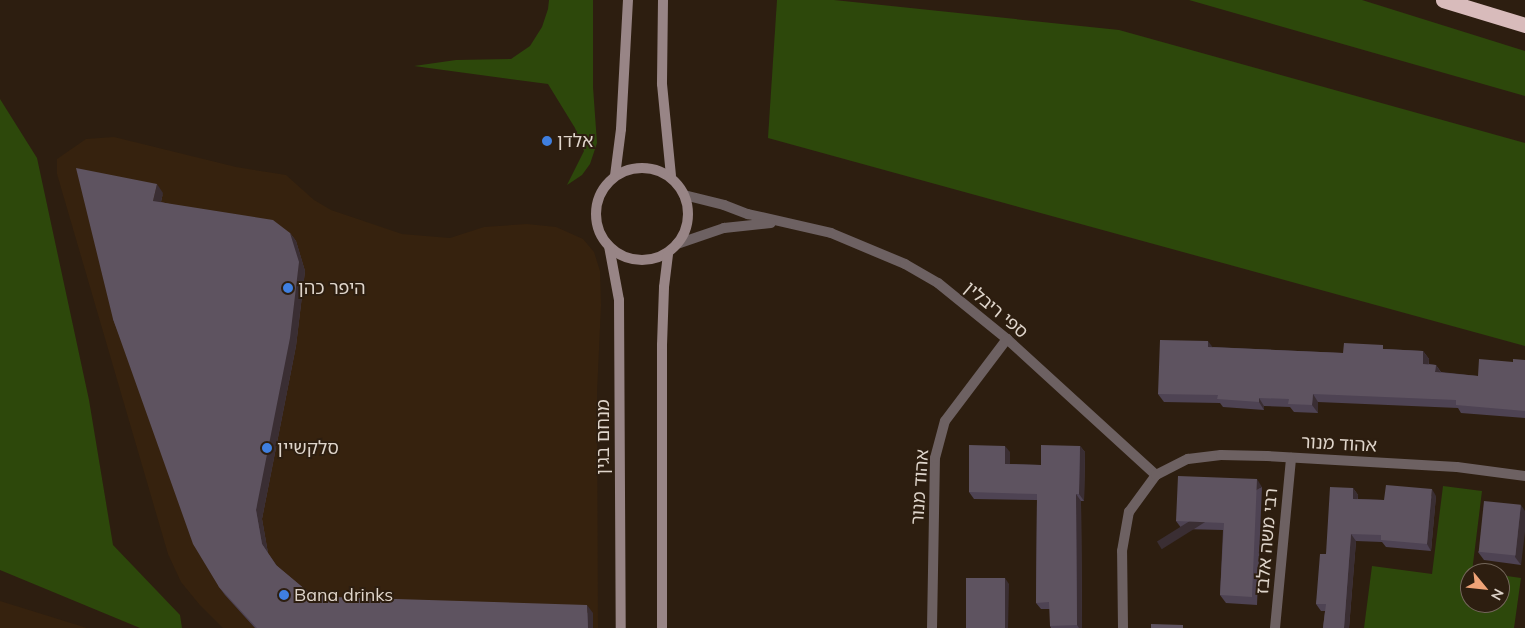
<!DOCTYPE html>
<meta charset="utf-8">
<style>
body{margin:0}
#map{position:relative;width:1525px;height:628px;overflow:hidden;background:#2d1e10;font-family:Mulish,"Noto Sans Hebrew",sans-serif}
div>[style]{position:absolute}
.built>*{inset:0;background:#36220e}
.green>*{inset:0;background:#2d480b}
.street>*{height:10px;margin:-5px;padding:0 5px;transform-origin:5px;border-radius:5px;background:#6d6162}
.secondary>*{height:10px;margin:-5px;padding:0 5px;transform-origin:5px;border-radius:5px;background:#988586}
.secondary>.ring{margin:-5px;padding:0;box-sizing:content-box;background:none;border:10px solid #988586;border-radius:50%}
.highway>*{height:15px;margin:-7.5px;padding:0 7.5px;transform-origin:7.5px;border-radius:7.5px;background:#d8bbbb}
.wall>*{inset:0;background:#4e4353}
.shaded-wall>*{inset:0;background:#3a2e33;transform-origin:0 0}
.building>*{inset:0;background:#5e5360;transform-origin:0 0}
.dots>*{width:14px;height:14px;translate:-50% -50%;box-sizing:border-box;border:2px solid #2d1e10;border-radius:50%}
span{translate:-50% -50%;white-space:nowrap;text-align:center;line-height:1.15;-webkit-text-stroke:4px #2d1e10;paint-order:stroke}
.poi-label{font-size:18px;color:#dfd5cb}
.left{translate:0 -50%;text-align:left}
.street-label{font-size:18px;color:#dfd5cb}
.north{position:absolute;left:1460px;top:563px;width:50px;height:50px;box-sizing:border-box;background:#2d1e10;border:1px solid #74675b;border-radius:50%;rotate:118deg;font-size:14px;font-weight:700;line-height:20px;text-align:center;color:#dfd5cb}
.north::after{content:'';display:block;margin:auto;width:18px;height:22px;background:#efa377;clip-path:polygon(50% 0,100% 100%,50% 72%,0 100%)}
</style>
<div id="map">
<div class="built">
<i style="clip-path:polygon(114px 137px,236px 167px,286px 175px,314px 200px,331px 210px,402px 234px,450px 238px,484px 227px,527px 224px,556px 227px,583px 239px,594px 252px,600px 271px,601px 305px,597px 393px,598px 628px,223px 628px,199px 604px,181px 582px,168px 554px,57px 174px,57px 159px,86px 139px)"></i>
<i style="clip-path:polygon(0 601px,87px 628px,0 628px)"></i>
</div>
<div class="green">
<i style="clip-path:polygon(549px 0,593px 0,593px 87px,597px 143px,590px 164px,582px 175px,567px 185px,584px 151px,575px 128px,548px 84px,414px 66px,456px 60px,511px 59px,530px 46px,542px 27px,548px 9px)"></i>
<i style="clip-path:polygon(777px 0,834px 0,1119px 30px,1525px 143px,1525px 346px,768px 138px)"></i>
<i style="clip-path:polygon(1189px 0,1362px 0,1525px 51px,1525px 96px)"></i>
<i style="clip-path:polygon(0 99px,37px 158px,89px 400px,113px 545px,180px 615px,182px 628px,140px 628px,0 570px)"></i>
<i style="clip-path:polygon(1443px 486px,1482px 491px,1472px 572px,1480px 573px,1470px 573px,1470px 603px,1500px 603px,1500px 575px,1521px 578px,1514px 628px,1364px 628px,1372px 566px,1432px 574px)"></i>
</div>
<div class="street">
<i style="left:684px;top:195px;width:41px;rotate:14deg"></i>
<i style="left:724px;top:205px;width:26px;rotate:21deg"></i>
<i style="left:748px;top:214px;width:85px;rotate:12.9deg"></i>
<i style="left:831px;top:233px;width:80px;rotate:22.7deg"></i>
<i style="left:905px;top:264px;width:38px;rotate:30deg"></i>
<i style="left:938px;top:283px;width:89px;rotate:39.1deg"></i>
<i style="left:1007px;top:339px;width:202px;rotate:42.4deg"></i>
<i style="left:677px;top:244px;width:50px;rotate:-18.8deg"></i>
<i style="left:724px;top:228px;width:47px;rotate:-6.1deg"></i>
<i style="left:932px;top:628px;width:170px;rotate:-89deg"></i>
<i style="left:935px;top:458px;width:38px;rotate:-75deg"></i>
<i style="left:945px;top:421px;width:103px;rotate:-52.9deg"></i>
<i style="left:1123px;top:628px;width:77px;rotate:-90.7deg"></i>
<i style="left:1122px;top:551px;width:40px;rotate:-80deg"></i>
<i style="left:1129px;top:512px;width:46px;rotate:-53.9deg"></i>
<i style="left:1156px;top:475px;width:36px;rotate:-27deg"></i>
<i style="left:1188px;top:459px;width:33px;rotate:-7deg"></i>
<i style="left:1221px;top:455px;width:46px;rotate:1.2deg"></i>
<i style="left:1267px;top:456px;width:190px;rotate:3.3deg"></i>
<i style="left:1457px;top:467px;width:69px;rotate:7.5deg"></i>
<i style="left:1275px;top:628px;width:171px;rotate:-84.6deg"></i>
</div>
<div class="secondary">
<i style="left:663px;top:0;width:84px;rotate:90.7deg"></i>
<i style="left:662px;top:84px;width:92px;rotate:84.4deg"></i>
<i class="ring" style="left:596px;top:168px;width:82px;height:82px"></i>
<i style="left:615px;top:176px;width:47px;rotate:-82.7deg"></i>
<i style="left:621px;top:129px;width:129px;rotate:-86.9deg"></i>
<i style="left:609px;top:246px;width:55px;rotate:79.5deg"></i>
<i style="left:619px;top:300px;width:328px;rotate:89.7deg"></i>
<i style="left:662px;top:628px;width:283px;rotate:-90deg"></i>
<i style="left:662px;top:345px;width:58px;rotate:-88deg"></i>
<i style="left:664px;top:287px;width:35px;rotate:-83deg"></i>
</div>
<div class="highway">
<i style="left:1443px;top:0;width:86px;rotate:17deg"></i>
</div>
<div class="wall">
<i style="clip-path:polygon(163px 193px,161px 202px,290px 233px,296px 241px,305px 271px,296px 346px,262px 519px,268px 553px,277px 566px,307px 591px,331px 597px,593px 613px,593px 628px,255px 628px,225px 595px,219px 587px,113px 319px)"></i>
<i style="clip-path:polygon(1213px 347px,1343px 353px,1386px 349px,1423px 351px,1429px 359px,1429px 364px,1436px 365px,1441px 372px,1478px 376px,1513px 362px,1525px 360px,1525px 418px,1461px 413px,1458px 408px,1318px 402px,1318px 413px,1294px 412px,1290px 407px,1264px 406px,1264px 410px,1223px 407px,1220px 403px,1164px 402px,1158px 394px)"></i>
<i style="clip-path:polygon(1080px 446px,1085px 452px,1084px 501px,1081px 501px,1082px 628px,1051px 628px,1050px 626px,1050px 609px,1041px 609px,1036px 603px,1037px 500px,974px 499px,969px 492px,1010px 452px,1010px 464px,1041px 465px)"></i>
<i style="clip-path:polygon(1262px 487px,1257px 605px,1226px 603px,1220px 595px,1223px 530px,1182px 529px,1176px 521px)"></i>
<i style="clip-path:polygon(1353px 488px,1358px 495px,1358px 499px,1384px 500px,1436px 496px,1431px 551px,1386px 547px,1382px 542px,1356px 541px,1349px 628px,1323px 628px,1325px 611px,1321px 611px,1316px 604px,1326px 554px)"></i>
<i style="clip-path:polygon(1521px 505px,1521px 565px,1484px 560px,1478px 552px)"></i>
</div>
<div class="shaded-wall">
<i style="clip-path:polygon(157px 184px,163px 193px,159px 210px,153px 201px)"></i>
<i style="clip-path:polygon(290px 233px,296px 241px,305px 271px,296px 346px,262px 519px,268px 553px,262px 544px,256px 510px)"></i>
<i style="clip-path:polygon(1208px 341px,1214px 349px,1208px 347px)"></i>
<i style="clip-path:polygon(1423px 351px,1429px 359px,1428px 372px,1423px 364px)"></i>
<i style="clip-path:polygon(1436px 365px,1441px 373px,1435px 372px)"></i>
<i style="clip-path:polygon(1313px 394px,1318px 402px,1318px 413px,1312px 405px)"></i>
<i style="clip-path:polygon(1259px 398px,1264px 406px,1264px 410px,1259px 402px)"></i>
<i style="clip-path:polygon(1005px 446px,1010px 452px,1010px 471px,1005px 464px)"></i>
<i style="clip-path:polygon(1080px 446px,1085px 452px,1084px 501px,1079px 494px)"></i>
<i style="left:1257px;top:479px;width:9px;height:118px;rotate:58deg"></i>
<i style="clip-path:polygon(1353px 488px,1358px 495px,1357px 506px,1353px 499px)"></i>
<i style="clip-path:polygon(1432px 489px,1436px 496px,1431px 551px,1427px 544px)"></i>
<i style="clip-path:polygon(1076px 494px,1081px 501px,1082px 628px,1079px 628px,1077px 625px)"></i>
<i style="clip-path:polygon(1521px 505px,1525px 511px,1525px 532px,1521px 565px,1515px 557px)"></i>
<i style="clip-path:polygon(1351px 534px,1356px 541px,1349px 628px,1344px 628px)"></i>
<i style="clip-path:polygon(1005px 578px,1009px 584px,1008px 628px,1004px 628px)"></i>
<i style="clip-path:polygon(587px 605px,593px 613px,593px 628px,588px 628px)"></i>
</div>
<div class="building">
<i style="clip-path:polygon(76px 168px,157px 184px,153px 201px,273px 220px,290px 233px,299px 262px,290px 338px,256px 510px,262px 544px,276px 565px,307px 591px,331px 597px,587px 605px,588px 628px,257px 628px,219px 587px,193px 544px,113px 319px)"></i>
<i style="clip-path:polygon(1160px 340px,1208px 341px,1208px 347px,1343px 353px,1344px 343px,1383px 345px,1383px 349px,1423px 351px,1423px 364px,1436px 365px,1435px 372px,1478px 376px,1479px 359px,1513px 362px,1513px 359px,1525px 360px,1525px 411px,1456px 405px,1456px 400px,1313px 394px,1312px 405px,1288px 404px,1289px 399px,1259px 398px,1259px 402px,1217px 399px,1218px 395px,1158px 394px)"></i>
<i style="clip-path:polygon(969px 445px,1005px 446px,1005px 464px,1041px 465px,1041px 445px,1080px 446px,1079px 494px,1076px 494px,1077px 625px,1050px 626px,1049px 602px,1036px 603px,1037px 494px,969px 492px)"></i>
<i style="clip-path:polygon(1178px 476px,1257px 479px,1252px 597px,1220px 595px,1224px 523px,1176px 521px)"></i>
<i style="clip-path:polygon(1386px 485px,1432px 489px,1427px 544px,1381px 540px,1381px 535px,1351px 534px,1344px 628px,1323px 628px,1326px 604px,1316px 604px,1320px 554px,1326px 554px,1330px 487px,1353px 488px,1353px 499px,1384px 500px)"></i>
<i style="left:1484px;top:501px;width:37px;height:51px;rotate:6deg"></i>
<i style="left:966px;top:578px;width:39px;height:50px"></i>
<i style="clip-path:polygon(1151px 624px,1183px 625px,1183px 628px,1151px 628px)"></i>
</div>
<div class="dots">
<i style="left:547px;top:141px;background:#3f7fe0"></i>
<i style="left:288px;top:288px;background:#3f7fe0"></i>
<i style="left:267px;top:448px;background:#3f7fe0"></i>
<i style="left:284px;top:595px;background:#3f7fe0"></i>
</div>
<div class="poi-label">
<span class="left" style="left:557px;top:141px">אלדן</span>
<span class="left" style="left:298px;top:288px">היפר כהן</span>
<span class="left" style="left:277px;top:448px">סלקשיין</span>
<span class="left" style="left:294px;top:595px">Bana drinks</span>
</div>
<div class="street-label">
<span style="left:996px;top:310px;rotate:40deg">ספי ריבלין</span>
<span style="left:603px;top:437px;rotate:-90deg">מנחם בגין</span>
<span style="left:1339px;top:444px;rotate:3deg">אהוד מנור</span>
<span style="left:920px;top:487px;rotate:-86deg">אהוד מנור</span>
<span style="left:1267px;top:541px;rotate:-85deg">רבי משה אלבז</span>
</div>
<div class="north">N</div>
</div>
